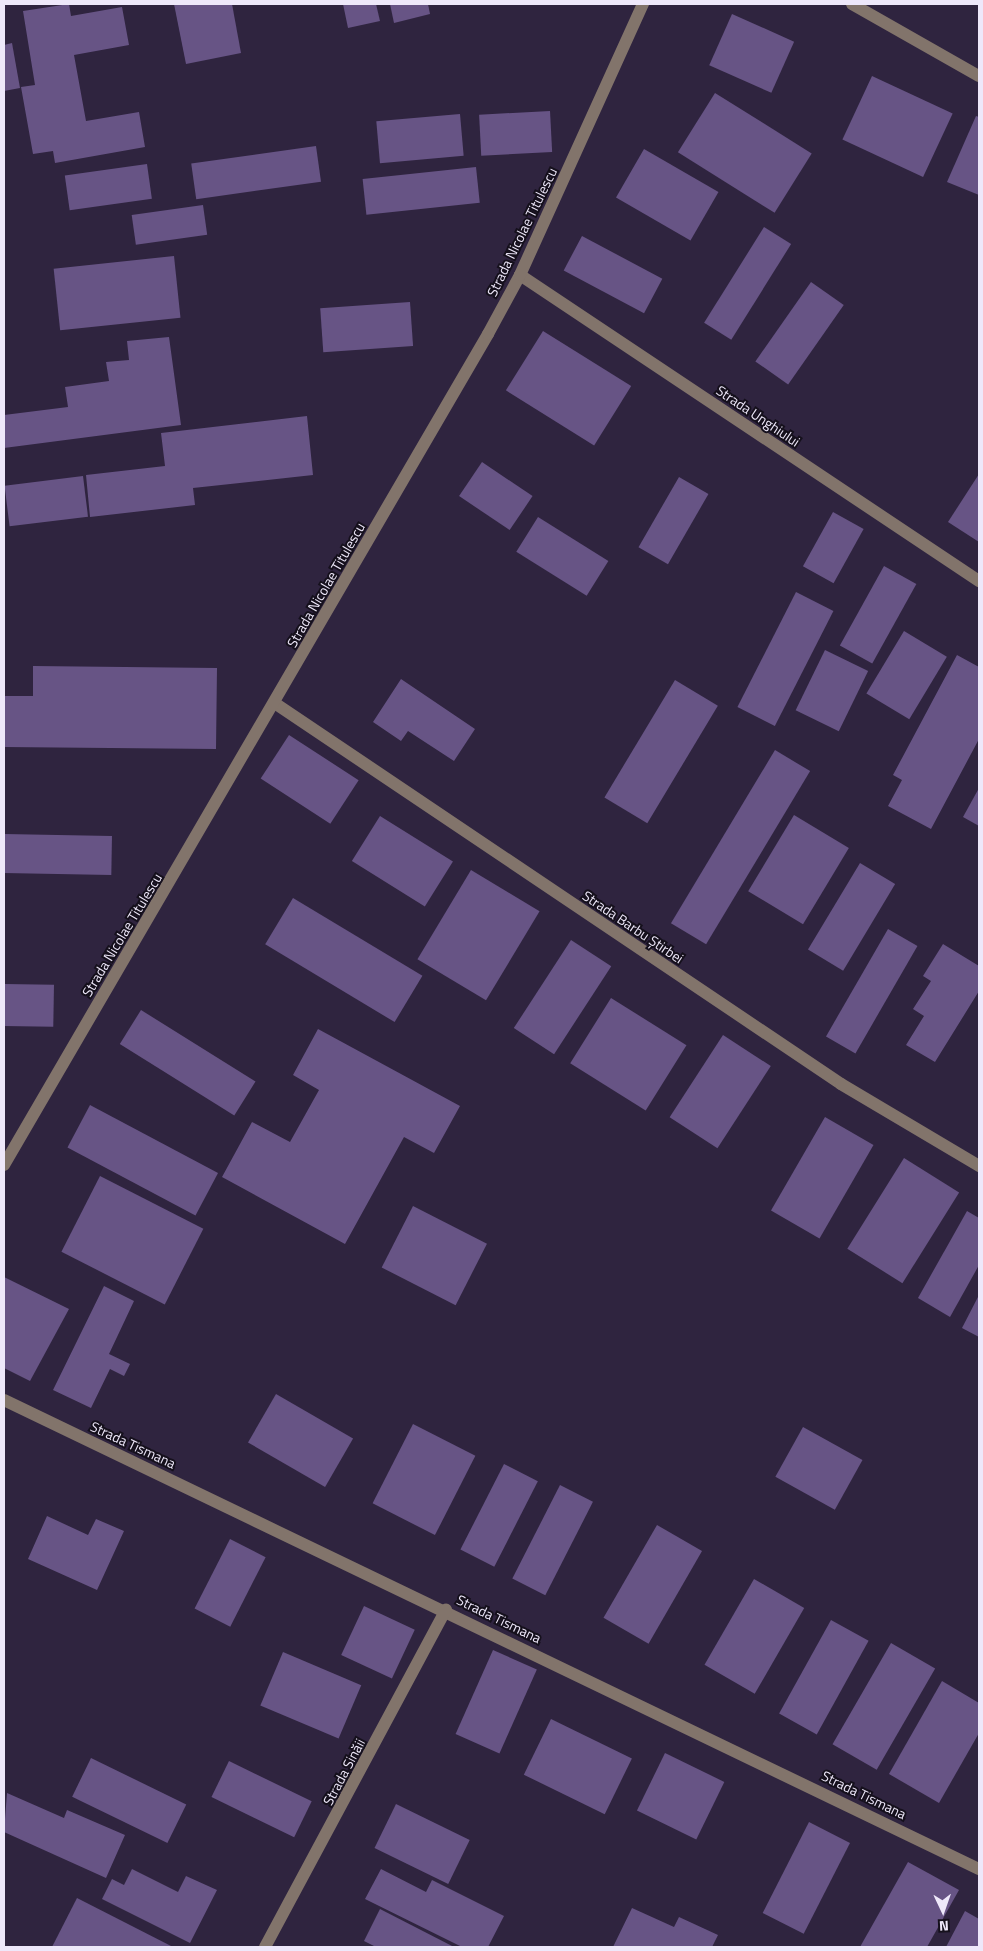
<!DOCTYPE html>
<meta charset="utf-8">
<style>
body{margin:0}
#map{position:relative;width:983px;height:1951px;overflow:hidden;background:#2f243f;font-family:"Titillium Web",sans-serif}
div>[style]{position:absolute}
.building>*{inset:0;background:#675485;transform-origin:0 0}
.minor>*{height:12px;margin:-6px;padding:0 6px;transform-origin:6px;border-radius:6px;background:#82746b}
span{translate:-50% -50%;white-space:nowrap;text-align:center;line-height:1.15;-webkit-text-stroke:4px #15101c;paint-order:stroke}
.street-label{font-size:14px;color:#eee8fa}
.frame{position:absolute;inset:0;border:5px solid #eee8fa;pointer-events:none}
.north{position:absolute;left:918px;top:1886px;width:50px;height:50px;-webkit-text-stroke:4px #15101c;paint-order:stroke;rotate:177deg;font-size:14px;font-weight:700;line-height:20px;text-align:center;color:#eee8fa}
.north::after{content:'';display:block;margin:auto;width:18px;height:22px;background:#eee8fa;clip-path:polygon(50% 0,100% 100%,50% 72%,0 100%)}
</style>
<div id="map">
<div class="building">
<i style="clip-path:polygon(69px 4px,71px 16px,122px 7px,129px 45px,74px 55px,86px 121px,139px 112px,145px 147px,55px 163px,53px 151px,33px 154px,21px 87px,35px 85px,23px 11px)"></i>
<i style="clip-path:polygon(174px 4px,232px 4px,241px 53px,186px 64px)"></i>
<i style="clip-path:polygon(343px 4px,376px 4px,380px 21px,348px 28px)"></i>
<i style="clip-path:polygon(390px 4px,428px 4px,430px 14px,394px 23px)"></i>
<i style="left:732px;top:14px;width:68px;height:56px;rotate:24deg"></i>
<i style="clip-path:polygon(12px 43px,20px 88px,4px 91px,4px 45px)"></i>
<i style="left:872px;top:76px;width:89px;height:70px;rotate:25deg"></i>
<i style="left:715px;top:93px;width:114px;height:70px;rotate:32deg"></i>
<i style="left:550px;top:111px;width:41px;height:71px;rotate:87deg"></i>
<i style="left:460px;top:114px;width:42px;height:84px;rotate:85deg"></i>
<i style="clip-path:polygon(976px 116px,979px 117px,979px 195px,947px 182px)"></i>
<i style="left:316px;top:146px;width:36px;height:126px;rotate:82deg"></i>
<i style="left:644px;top:149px;width:86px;height:56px;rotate:30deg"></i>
<i style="left:147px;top:164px;width:35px;height:83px;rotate:82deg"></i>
<i style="left:476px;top:167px;width:36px;height:114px;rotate:84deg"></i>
<i style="left:203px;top:205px;width:30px;height:72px;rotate:82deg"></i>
<i style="left:764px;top:227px;width:32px;height:113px;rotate:32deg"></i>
<i style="left:582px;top:236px;width:91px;height:39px;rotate:28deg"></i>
<i style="left:174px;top:256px;width:62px;height:121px;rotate:84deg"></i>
<i style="left:811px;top:282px;width:40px;height:97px;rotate:35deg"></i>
<i style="left:410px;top:302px;width:44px;height:90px;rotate:86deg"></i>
<i style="left:543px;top:331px;width:104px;height:70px;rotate:32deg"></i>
<i style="clip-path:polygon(169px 337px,181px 425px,4px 448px,4px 415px,68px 407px,65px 387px,109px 381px,106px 362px,129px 360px,127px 341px)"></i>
<i style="clip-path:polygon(307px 416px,313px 475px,193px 488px,195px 505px,90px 517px,86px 475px,165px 466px,161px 433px)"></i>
<i style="left:482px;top:462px;width:61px;height:41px;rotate:34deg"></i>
<i style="clip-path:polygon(979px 474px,979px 542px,948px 522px)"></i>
<i style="left:83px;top:476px;width:41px;height:79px;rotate:83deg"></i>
<i style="left:679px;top:477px;width:34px;height:81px;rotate:30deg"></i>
<i style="left:833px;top:512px;width:35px;height:62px;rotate:29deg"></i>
<i style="left:538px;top:517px;width:83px;height:41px;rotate:32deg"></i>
<i style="left:884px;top:566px;width:37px;height:91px;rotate:29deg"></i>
<i style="left:796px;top:592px;width:42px;height:129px;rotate:27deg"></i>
<i style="left:904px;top:631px;width:50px;height:73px;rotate:31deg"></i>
<i style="left:825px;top:650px;width:48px;height:67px;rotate:26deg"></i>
<i style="clip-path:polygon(957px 655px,979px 667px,979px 739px,931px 829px,888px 806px,902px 780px,893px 775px)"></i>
<i style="clip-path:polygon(33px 666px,217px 668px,216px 749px,4px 747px,4px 696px,33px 696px)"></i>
<i style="clip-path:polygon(401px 679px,475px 729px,454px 761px,408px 731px,401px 741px,373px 722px)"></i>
<i style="left:675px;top:680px;width:50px;height:137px;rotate:31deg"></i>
<i style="left:289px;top:735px;width:83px;height:52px;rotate:33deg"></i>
<i style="left:775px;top:750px;width:41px;height:202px;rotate:31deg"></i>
<i style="clip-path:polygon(979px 788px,979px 826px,963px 817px)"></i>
<i style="left:794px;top:815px;width:64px;height:89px;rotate:31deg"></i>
<i style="left:380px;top:816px;width:86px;height:53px;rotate:32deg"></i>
<i style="left:4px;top:834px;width:108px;height:39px;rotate:1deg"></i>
<i style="left:860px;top:863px;width:41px;height:101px;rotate:31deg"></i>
<i style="left:471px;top:870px;width:80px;height:104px;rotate:31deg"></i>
<i style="left:293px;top:898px;width:151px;height:54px;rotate:31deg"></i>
<i style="left:888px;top:929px;width:34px;height:124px;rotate:30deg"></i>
<i style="left:571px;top:940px;width:48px;height:105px;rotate:33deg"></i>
<i style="clip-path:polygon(943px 944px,979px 966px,979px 991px,935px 1062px,906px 1045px,924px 1016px,913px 1009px,931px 981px,923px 976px)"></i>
<i style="left:4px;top:984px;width:50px;height:42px;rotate:1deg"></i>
<i style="left:611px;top:998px;width:89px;height:77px;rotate:32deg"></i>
<i style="left:141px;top:1010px;width:135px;height:40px;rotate:32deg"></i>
<i style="clip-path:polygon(318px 1029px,460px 1106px,434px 1153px,404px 1137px,345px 1244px,222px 1177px,252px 1122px,290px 1142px,319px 1090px,293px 1075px)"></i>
<i style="left:723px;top:1035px;width:57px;height:98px;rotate:33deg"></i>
<i style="left:90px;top:1105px;width:145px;height:48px;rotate:28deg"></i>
<i style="left:825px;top:1117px;width:56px;height:108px;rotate:30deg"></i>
<i style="left:904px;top:1158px;width:65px;height:107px;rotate:32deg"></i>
<i style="left:100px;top:1176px;width:116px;height:85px;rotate:27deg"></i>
<i style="left:413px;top:1206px;width:83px;height:69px;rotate:27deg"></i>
<i style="clip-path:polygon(967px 1211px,979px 1218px,979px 1265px,950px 1317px,918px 1298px)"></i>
<i style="clip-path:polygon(4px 1277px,69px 1309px,30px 1381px,4px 1368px)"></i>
<i style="clip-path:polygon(104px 1286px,134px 1301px,109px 1354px,130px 1364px,124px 1376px,110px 1369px,91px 1408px,53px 1390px)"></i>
<i style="clip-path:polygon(979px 1295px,979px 1337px,962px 1328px)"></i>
<i style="left:276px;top:1394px;width:89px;height:56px;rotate:30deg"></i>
<i style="left:413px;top:1424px;width:70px;height:89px;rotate:27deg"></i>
<i style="left:803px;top:1427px;width:68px;height:57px;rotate:29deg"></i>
<i style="left:504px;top:1464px;width:38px;height:96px;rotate:27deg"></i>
<i style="left:560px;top:1485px;width:37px;height:105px;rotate:27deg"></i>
<i style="clip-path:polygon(47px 1516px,88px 1535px,96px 1519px,124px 1531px,97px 1590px,28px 1559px)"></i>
<i style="left:657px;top:1525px;width:52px;height:107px;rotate:30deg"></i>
<i style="left:230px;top:1539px;width:40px;height:78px;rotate:27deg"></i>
<i style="left:754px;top:1579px;width:58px;height:99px;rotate:30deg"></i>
<i style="left:364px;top:1606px;width:56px;height:54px;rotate:25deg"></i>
<i style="left:831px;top:1620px;width:43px;height:107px;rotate:29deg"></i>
<i style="left:891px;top:1643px;width:51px;height:117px;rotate:30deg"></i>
<i style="left:493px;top:1650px;width:48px;height:92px;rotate:24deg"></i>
<i style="left:283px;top:1652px;width:85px;height:58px;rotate:23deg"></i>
<i style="clip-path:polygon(942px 1681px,979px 1703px,979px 1733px,939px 1803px,889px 1774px)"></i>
<i style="left:551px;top:1719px;width:90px;height:62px;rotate:26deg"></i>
<i style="left:665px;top:1753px;width:66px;height:64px;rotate:26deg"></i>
<i style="left:91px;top:1758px;width:106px;height:43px;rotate:26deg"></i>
<i style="left:229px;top:1761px;width:92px;height:40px;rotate:26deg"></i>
<i style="clip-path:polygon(7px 1793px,64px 1818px,67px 1810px,125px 1835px,106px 1878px,4px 1832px)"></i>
<i style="left:396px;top:1804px;width:82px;height:49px;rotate:26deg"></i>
<i style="left:809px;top:1822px;width:46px;height:102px;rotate:27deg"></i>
<i style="clip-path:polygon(908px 1862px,959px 1890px,927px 1947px,860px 1947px)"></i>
<i style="clip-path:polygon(132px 1869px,178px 1892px,186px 1876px,217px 1890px,190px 1943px,102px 1899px,112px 1879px,124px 1885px)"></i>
<i style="clip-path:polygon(381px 1869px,426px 1892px,432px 1880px,504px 1916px,488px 1947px,462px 1947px,365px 1899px)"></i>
<i style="clip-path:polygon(77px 1898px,173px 1947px,52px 1947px)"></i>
<i style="clip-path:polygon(632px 1908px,674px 1927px,679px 1917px,718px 1935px,712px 1947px,613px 1947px)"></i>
<i style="clip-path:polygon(380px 1909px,454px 1947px,376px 1947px,364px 1941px)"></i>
<i style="clip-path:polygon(965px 1911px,979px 1919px,979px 1947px,946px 1947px)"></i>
</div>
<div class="minor">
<i style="left:852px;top:4px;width:146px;rotate:29.6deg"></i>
<i style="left:520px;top:275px;width:552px;rotate:33.69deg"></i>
<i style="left:276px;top:704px;width:681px;rotate:33.92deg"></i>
<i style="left:841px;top:1084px;width:161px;rotate:30.7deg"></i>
<i style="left:4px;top:1165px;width:962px;rotate:-59.78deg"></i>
<i style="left:488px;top:334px;width:67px;rotate:-61.5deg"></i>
<i style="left:520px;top:275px;width:298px;rotate:-65.6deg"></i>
<i style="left:4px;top:1400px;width:1082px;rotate:25.69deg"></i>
<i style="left:265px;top:1947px;width:383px;rotate:-61.8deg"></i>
</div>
<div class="street-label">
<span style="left:522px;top:232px;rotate:-64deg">Strada Nicolae Titulescu</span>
<span style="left:758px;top:416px;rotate:34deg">Strada Unghiului</span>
<span style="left:326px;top:585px;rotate:-60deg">Strada Nicolae Titulescu</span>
<span style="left:633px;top:927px;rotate:34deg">Strada Barbu Știrbei</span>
<span style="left:122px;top:935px;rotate:-59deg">Strada Nicolae Titulescu</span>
<span style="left:133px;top:1445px;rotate:25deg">Strada Tismana</span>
<span style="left:499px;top:1619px;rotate:26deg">Strada Tismana</span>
<span style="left:344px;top:1772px;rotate:-62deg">Strada Sinăii</span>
<span style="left:864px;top:1795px;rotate:26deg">Strada Tismana</span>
</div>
<div class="frame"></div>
<div class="north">N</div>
</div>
